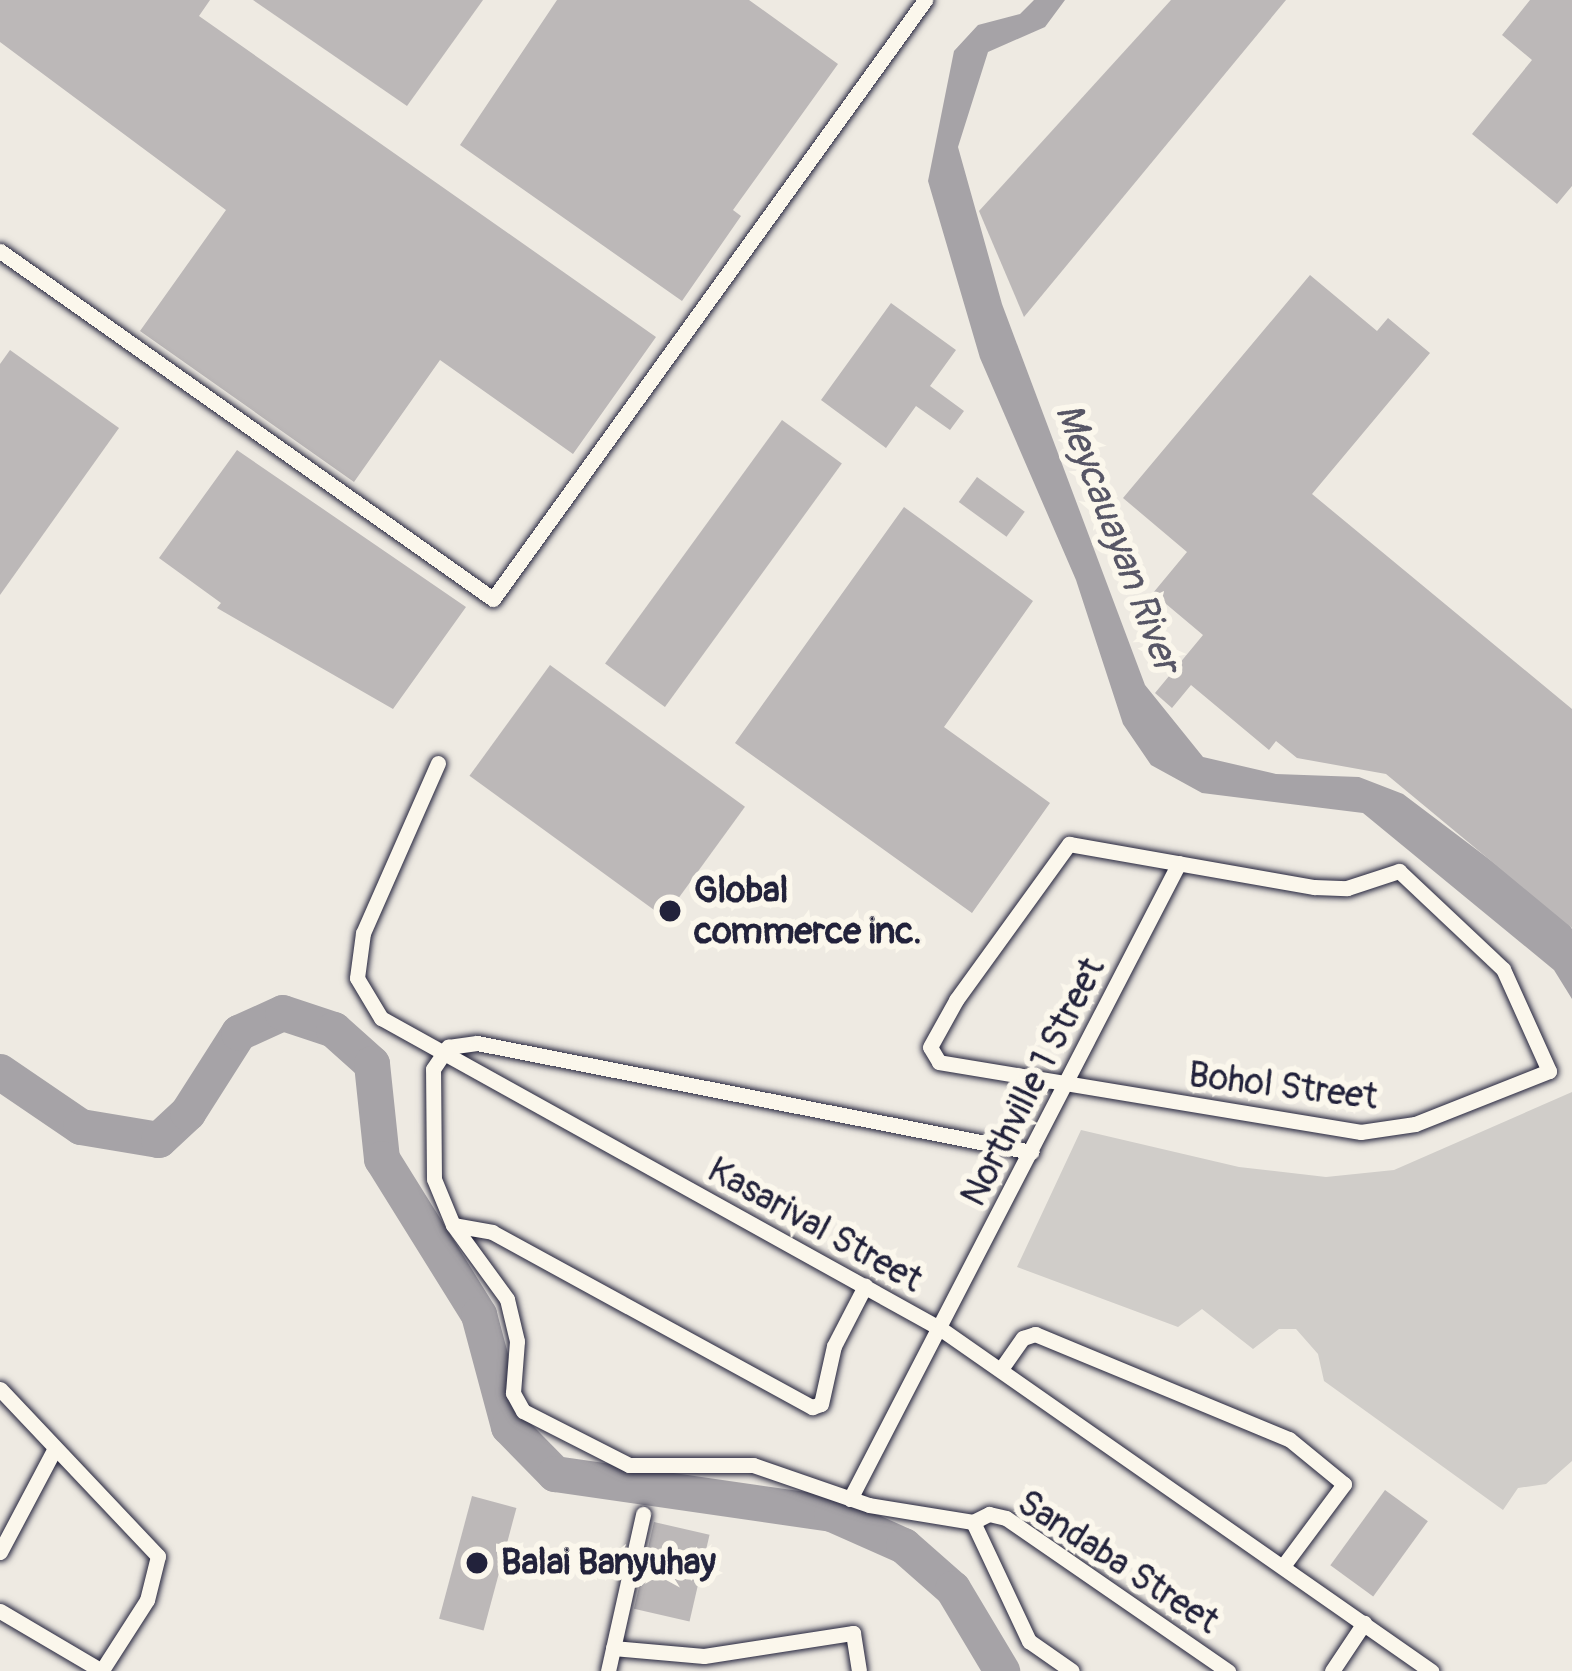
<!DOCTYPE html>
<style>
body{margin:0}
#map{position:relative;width:1572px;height:1671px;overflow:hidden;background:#eeeae2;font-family:Pangolin,sans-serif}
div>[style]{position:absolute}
.green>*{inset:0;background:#d0cdc9}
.water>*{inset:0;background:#a6a3a7}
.river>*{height:36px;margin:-18px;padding:0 18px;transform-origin:18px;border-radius:18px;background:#a6a3a7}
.building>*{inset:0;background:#bcb8b8;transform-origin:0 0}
.roads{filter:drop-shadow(0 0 3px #22223b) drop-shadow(0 0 3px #22223b)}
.street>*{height:15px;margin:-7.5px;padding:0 7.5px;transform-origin:7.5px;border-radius:7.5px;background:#fbf7ec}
.dots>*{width:33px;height:33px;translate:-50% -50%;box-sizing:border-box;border:6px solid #fbf7ec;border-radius:50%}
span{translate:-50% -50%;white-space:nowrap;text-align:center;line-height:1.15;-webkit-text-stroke:12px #fbf7ec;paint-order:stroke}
.poi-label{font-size:36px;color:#22223b;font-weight:700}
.left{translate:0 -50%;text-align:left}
.street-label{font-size:36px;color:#22223b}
.water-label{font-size:39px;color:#575666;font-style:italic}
</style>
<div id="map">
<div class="green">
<i style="clip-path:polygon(1572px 1092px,1572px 1461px,1546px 1484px,1518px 1488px,1503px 1510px,1324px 1381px,1318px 1354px,1296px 1329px,1279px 1329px,1253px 1349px,1202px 1309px,1178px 1327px,1017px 1267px,1081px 1130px,1239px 1167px,1326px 1177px,1394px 1170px)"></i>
</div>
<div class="water">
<i style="clip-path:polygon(1034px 0,1065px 0,1045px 27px,988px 52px,958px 147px,1002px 304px,1145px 685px,1203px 757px,1276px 774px,1359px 777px,1403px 794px,1563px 915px,1572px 929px,1572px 999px,1554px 970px,1363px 813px,1202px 793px,1151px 765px,1123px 724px,1076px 580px,980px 358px,928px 181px,954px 51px,978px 25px,1020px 14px)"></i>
</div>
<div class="river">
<i style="left:0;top:1072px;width:98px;rotate:34.2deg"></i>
<i style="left:81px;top:1127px;width:79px;rotate:9.5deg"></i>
<i style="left:159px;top:1140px;width:40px;rotate:-43deg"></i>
<i style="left:188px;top:1113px;width:95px;rotate:-57.5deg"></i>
<i style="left:239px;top:1033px;width:48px;rotate:-24.4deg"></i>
<i style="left:283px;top:1013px;width:54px;rotate:18.4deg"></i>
<i style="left:334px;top:1030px;width:51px;rotate:41.8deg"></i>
<i style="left:372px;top:1064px;width:96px;rotate:84deg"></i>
<i style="left:382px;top:1159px;width:184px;rotate:58.1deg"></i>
<i style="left:479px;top:1315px;width:116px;rotate:75deg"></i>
<i style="left:509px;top:1427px;width:66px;rotate:45.6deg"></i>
<i style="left:555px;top:1474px;width:280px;rotate:8.2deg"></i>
<i style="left:832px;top:1514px;width:79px;rotate:24deg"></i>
<i style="left:904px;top:1546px;width:65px;rotate:41.3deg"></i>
<i style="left:953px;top:1589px;width:96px;rotate:59.1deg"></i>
</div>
<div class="building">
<i style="clip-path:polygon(0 0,210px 0,199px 16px,656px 337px,573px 454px,440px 360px,354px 482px,140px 331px,226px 210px,0 42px)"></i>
<i style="clip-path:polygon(253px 0,483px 0,407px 106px)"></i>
<i style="clip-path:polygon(557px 0,749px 0,838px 64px,733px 210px,741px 216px,682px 301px,460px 145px)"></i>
<i style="clip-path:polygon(1171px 0,1286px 0,1024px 317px,979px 211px)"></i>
<i style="clip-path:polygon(1530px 0,1572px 0,1572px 186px,1557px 204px,1472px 134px,1532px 60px,1502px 35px)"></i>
<i style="clip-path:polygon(1310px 275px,1377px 331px,1388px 318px,1430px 353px,1312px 494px,1572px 709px,1572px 928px,1386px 774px,1297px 758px,1276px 741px,1269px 750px,1191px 685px,1172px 708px,1155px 693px,1203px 635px,1153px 593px,1187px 552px,1123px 498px)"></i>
<i style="clip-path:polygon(891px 303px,956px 350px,930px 386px,964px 411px,950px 430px,916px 406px,886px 448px,821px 400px)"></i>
<i style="clip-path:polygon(10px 350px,119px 428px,0 595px,0 364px)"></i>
<i style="left:782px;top:420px;width:74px;height:301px;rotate:36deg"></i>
<i style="clip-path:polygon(237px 450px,466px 607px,393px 709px,217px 608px,221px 603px,159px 558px)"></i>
<i style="left:977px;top:477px;width:59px;height:31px;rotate:36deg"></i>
<i style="clip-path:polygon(904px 507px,1033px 601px,944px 727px,1050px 803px,972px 913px,735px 743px)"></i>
<i style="left:550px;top:665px;width:241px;height:137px;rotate:36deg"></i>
<i style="left:1385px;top:1490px;width:53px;height:93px;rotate:36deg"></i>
<i style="left:472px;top:1496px;width:46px;height:127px;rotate:15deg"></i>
<i style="left:654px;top:1522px;width:57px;height:89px;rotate:13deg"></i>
</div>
<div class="roads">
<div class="street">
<i style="left:0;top:251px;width:603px;rotate:35.22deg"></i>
<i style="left:493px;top:599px;width:739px;rotate:-54.2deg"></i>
<i style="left:438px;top:763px;width:186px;rotate:113.8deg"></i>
<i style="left:363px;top:933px;width:45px;rotate:97.6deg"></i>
<i style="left:357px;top:978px;width:47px;rotate:59deg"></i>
<i style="left:381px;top:1018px;width:641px;rotate:29.05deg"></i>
<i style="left:941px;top:1329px;width:598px;rotate:34.91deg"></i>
<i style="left:1069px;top:844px;width:249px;rotate:10deg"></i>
<i style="left:1314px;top:887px;width:33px;rotate:2deg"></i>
<i style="left:1347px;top:888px;width:55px;rotate:-18.1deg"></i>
<i style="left:1399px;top:871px;width:143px;rotate:43.3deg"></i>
<i style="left:1503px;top:969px;width:112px;rotate:65.7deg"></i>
<i style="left:1549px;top:1071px;width:144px;rotate:158.4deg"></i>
<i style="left:1415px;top:1124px;width:55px;rotate:171.6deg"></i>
<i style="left:1361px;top:1132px;width:428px;rotate:-170.6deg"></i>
<i style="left:939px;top:1062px;width:17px;rotate:-121deg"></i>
<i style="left:930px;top:1047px;width:54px;rotate:-61deg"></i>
<i style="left:956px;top:1000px;width:193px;rotate:-54.1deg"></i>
<i style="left:453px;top:1225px;width:40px;rotate:10deg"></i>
<i style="left:492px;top:1232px;width:365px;rotate:28.7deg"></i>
<i style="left:812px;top:1407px;width:9px;rotate:-18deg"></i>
<i style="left:821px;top:1404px;width:59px;rotate:-77.4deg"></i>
<i style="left:834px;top:1346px;width:68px;rotate:-62.7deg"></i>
<i style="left:1001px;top:1369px;width:38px;rotate:-55deg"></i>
<i style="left:1023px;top:1338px;width:13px;rotate:-18deg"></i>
<i style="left:1035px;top:1334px;width:275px;rotate:22.5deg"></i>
<i style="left:1289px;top:1439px;width:71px;rotate:39.3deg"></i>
<i style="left:1344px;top:1484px;width:102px;rotate:126.6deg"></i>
<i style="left:0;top:1389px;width:230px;rotate:46.6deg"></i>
<i style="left:158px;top:1556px;width:45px;rotate:104deg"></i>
<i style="left:147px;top:1600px;width:80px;rotate:122.7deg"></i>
<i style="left:850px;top:1499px;width:716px;rotate:-62.65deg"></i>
<i style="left:973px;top:1522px;width:105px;rotate:-170.7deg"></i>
<i style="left:869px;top:1505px;width:123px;rotate:-161deg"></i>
<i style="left:753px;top:1465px;width:124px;rotate:180deg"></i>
<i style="left:629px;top:1465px;width:119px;rotate:-153deg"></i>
<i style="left:523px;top:1411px;width:21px;rotate:-119deg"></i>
<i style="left:513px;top:1393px;width:52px;rotate:-85.6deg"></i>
<i style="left:517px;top:1341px;width:43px;rotate:-103.4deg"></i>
<i style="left:507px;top:1299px;width:92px;rotate:-126.1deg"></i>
<i style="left:453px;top:1225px;width:50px;rotate:-112.4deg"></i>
<i style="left:434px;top:1179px;width:110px;rotate:-90.5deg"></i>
<i style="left:433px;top:1069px;width:27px;rotate:-56deg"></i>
<i style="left:448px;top:1047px;width:29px;rotate:-8deg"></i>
<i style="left:477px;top:1043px;width:565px;rotate:11.13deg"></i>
<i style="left:973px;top:1522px;width:18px;rotate:-27deg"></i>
<i style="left:989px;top:1514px;width:17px;rotate:13deg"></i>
<i style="left:1006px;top:1518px;width:270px;rotate:34.6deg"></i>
<i style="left:973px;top:1522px;width:132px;rotate:64.8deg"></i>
<i style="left:1029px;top:1641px;width:52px;rotate:34.9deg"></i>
<i style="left:0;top:1552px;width:115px;rotate:-62.1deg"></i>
<i style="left:0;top:1611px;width:118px;rotate:30.5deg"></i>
<i style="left:613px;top:1648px;width:91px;rotate:5deg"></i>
<i style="left:704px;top:1656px;width:151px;rotate:-8.8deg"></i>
<i style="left:853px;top:1633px;width:38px;rotate:81deg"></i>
<i style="left:608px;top:1671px;width:161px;rotate:-77.4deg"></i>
<i style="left:1332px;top:1671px;width:58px;rotate:-56.3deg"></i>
</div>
</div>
<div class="dots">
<i style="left:670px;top:911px;background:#22223b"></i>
<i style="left:477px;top:1563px;background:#22223b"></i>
</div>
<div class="poi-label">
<span class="left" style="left:694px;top:911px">Global<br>commerce inc.</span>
<span class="left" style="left:501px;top:1563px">Balai Banyuhay</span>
</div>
<div class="street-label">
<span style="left:1033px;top:1082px;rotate:-63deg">Northville 1 Street</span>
<span style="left:1283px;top:1086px;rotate:7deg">Bohol Street</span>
<span style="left:815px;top:1225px;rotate:29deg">Kasarival Street</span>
<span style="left:1118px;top:1562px;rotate:33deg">Sandaba Street</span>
</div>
<div class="water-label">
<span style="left:1117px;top:538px;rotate:69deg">Meycauayan River</span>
</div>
</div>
